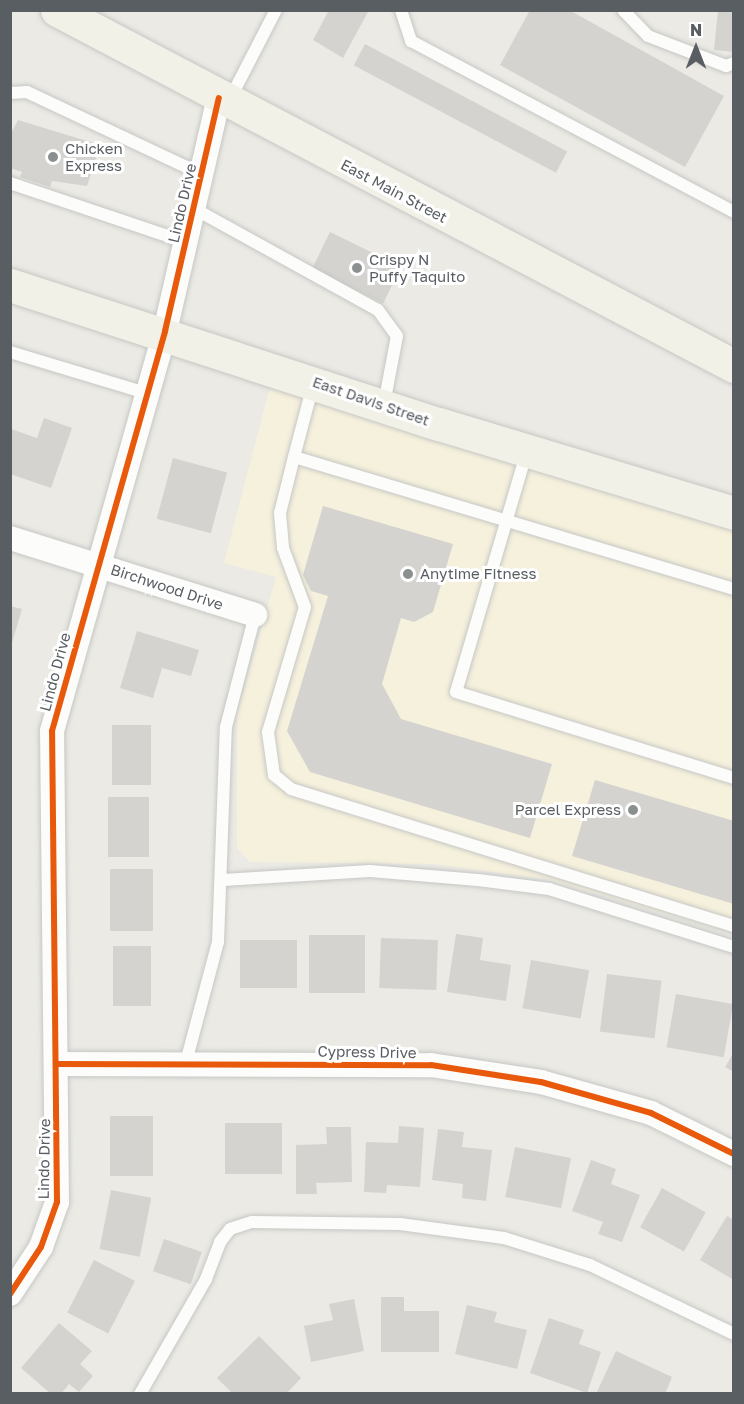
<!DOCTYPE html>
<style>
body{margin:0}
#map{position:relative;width:744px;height:1404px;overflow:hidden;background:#ebeae4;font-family:"Golos Text",sans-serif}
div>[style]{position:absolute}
.commercial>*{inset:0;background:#f6f1dc}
.building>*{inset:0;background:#d4d3cf;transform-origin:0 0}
.roads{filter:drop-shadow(0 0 2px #c6c7c5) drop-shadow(0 0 2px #c6c7c5)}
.service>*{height:12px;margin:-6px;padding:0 6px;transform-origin:6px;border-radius:6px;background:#fcfcfb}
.minor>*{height:24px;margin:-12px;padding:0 12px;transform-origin:12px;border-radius:12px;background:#fcfcfb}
.primary>*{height:33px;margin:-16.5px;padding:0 16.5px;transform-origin:16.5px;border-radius:16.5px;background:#f2f1e7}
.cycleway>*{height:6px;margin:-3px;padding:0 3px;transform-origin:3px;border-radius:3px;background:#e8590c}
.dots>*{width:16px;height:16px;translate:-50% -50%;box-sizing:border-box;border:3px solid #fff;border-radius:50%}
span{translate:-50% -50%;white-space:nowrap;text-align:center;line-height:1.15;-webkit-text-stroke:6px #fff;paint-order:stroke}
.poi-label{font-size:15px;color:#595e63}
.left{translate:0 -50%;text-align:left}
.right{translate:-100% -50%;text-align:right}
.street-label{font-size:15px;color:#595e63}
.frame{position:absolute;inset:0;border:12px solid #595e63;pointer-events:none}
.north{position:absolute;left:666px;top:18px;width:60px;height:60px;-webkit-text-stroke:4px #fff;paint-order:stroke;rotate:0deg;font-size:16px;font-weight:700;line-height:24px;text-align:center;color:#595e63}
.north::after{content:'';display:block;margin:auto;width:21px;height:27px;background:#595e63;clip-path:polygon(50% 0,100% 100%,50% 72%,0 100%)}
</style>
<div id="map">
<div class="commercial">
<i style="clip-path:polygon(271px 383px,733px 513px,733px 933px,545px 879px,434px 864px,250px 862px,237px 848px,237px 716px,276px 577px,224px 563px)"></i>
</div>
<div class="building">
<i style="clip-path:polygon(329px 10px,369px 10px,343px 58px,313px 40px)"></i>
<i style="clip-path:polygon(530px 10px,569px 10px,724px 96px,685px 167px,500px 65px)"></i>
<i style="clip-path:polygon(718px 10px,734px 10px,734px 52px,714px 50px)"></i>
<i style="left:365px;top:44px;width:229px;height:24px;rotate:28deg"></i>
<i style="clip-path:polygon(18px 120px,100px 145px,87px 186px,52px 181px,50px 187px,20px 177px,22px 172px,10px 168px,10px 135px)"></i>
<i style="left:330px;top:232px;width:79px;height:41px;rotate:26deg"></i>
<i style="clip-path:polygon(44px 418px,72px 428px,51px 488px,10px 474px,11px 429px,37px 438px)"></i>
<i style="left:173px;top:458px;width:56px;height:63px;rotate:15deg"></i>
<i style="clip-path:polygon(323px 506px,453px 544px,433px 612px,414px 622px,401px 618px,382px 684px,401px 719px,552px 764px,530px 838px,310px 772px,287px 731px,328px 596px,311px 591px,303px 575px)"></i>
<i style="clip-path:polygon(10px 606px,22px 609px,11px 646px,10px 646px)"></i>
<i style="clip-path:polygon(137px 631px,199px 650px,191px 676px,162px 668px,153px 698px,120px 688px)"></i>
<i style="left:112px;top:725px;width:39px;height:60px"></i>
<i style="clip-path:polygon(595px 780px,734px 821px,734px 904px,572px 856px)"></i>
<i style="left:108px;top:797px;width:41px;height:60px"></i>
<i style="left:110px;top:869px;width:43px;height:62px"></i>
<i style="clip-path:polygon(456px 934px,483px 938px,480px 960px,511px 965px,506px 1001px,447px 992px)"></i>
<i style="left:309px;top:935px;width:56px;height:58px"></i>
<i style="left:381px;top:938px;width:57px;height:50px;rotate:2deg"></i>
<i style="left:240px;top:940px;width:57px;height:48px"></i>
<i style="left:113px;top:946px;width:38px;height:60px"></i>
<i style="left:531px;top:960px;width:59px;height:49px;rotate:10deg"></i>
<i style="left:607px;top:974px;width:55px;height:58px;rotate:7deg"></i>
<i style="left:676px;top:994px;width:58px;height:54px;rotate:10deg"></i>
<i style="clip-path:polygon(734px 1052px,734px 1072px,725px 1067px)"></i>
<i style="left:110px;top:1116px;width:43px;height:60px"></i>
<i style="left:225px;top:1123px;width:57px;height:51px"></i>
<i style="clip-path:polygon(399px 1126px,424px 1128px,420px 1187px,387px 1185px,386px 1193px,364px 1192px,366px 1142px,398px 1143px)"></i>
<i style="clip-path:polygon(326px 1127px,351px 1127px,352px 1182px,316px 1183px,317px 1194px,296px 1194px,296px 1145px,327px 1144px)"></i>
<i style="clip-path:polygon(438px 1129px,464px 1132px,462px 1147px,492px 1150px,486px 1201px,462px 1198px,463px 1184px,432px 1180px)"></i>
<i style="left:515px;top:1147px;width:57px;height:51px;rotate:11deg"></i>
<i style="clip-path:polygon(591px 1160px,616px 1169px,611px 1184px,640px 1195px,622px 1242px,598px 1234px,603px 1222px,572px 1211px)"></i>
<i style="left:662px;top:1188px;width:50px;height:45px;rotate:29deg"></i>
<i style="left:111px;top:1190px;width:41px;height:60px;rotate:11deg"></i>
<i style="clip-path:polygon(727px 1216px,734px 1220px,734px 1280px,700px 1260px)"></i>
<i style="left:164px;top:1239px;width:40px;height:34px;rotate:19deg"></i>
<i style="left:94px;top:1260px;width:46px;height:59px;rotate:27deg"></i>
<i style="clip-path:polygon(381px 1297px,404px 1297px,404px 1311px,439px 1311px,439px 1352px,381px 1352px)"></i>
<i style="clip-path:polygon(354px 1299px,364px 1351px,311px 1362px,304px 1326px,333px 1320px,329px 1304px)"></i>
<i style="clip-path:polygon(467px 1305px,497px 1312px,494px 1322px,527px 1330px,517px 1369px,455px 1354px)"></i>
<i style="clip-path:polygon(549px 1318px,584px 1330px,579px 1344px,601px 1352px,587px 1393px,530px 1373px)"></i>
<i style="clip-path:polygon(59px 1323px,92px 1351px,80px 1364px,93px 1376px,79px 1392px,69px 1384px,61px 1394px,51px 1394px,21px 1368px)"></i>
<i style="clip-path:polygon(259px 1336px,301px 1378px,286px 1394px,233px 1394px,217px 1378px)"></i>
<i style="clip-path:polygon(616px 1351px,672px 1377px,665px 1394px,596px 1394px)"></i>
</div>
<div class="roads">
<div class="service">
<i style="left:401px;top:10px;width:33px;rotate:72deg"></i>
<i style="left:411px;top:41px;width:365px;rotate:27.9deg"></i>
<i style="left:623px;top:10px;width:36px;rotate:46deg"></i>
<i style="left:648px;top:36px;width:84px;rotate:21deg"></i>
<i style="left:726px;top:66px;width:9px;rotate:-21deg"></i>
<i style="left:10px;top:93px;width:17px;rotate:-3deg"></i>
<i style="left:27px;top:92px;width:192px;rotate:25.2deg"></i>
<i style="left:230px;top:99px;width:100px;rotate:-62.7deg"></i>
<i style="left:10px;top:183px;width:185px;rotate:18.6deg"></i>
<i style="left:193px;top:208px;width:211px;rotate:28.9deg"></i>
<i style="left:378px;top:310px;width:32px;rotate:54deg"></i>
<i style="left:397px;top:336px;width:69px;rotate:100.8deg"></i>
<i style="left:10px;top:352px;width:142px;rotate:16.8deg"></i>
<i style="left:527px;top:451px;width:251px;rotate:106.4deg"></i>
<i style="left:456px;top:692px;width:291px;rotate:17.2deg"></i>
<i style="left:294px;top:457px;width:74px;rotate:-75.2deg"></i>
<i style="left:734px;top:589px;width:459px;rotate:-163.3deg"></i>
<i style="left:294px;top:457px;width:58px;rotate:104deg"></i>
<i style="left:280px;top:513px;width:35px;rotate:85deg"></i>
<i style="left:283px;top:548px;width:63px;rotate:69.6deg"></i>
<i style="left:305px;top:607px;width:130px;rotate:106.5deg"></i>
<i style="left:268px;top:732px;width:43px;rotate:82.1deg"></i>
<i style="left:274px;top:775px;width:22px;rotate:39deg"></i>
<i style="left:291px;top:789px;width:464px;rotate:17.2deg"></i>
<i style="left:223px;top:880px;width:147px;rotate:-3.5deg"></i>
<i style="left:370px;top:871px;width:108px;rotate:4.8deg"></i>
<i style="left:478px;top:880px;width:72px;rotate:7.2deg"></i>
<i style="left:549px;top:889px;width:194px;rotate:17.4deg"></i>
<i style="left:186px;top:1062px;width:124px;rotate:-75.1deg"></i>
<i style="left:218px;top:942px;width:215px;rotate:-87.9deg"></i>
<i style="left:226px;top:727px;width:116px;rotate:-75.5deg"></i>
<i style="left:140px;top:1394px;width:133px;rotate:-60.1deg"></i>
<i style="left:206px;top:1279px;width:40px;rotate:-69deg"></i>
<i style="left:220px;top:1242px;width:16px;rotate:-52deg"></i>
<i style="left:230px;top:1229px;width:23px;rotate:-18deg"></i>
<i style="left:252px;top:1222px;width:148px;rotate:0.8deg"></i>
<i style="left:400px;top:1224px;width:105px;rotate:7.7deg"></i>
<i style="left:504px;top:1238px;width:90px;rotate:17.4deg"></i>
<i style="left:590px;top:1265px;width:160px;rotate:25.6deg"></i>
</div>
<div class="minor">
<i style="left:10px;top:538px;width:257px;rotate:17.4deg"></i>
<i style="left:56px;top:1064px;width:375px;rotate:0.2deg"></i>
<i style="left:431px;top:1065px;width:111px;rotate:8.8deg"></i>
<i style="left:541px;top:1082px;width:114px;rotate:15.7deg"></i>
<i style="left:651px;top:1113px;width:93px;rotate:26.3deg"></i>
<i style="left:10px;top:1294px;width:56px;rotate:-56.6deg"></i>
<i style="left:41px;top:1247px;width:48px;rotate:-70.4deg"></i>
<i style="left:57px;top:1202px;width:471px;rotate:-90.6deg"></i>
<i style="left:52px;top:731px;width:416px;rotate:-74.2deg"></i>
<i style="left:165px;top:331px;width:239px;rotate:-77deg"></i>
</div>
<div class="primary">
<i style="left:57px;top:10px;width:765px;rotate:27.74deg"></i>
<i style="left:10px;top:285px;width:451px;rotate:18deg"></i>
<i style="left:439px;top:424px;width:308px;rotate:16.8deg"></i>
</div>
</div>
<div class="cycleway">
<i style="left:56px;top:1064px;width:375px;rotate:0.2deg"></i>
<i style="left:431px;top:1065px;width:111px;rotate:8.8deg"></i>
<i style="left:541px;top:1082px;width:114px;rotate:15.7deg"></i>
<i style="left:651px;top:1113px;width:93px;rotate:26.3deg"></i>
<i style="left:10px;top:1294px;width:56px;rotate:-56.6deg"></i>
<i style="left:41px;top:1247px;width:48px;rotate:-70.4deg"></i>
<i style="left:57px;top:1202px;width:471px;rotate:-90.6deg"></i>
<i style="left:52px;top:731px;width:416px;rotate:-74.2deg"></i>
<i style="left:165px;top:331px;width:239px;rotate:-77deg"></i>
</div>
<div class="dots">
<i style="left:53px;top:157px;background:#8c8f90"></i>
<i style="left:357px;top:268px;background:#8c8f90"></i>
<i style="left:408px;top:574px;background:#8c8f90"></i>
<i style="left:633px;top:810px;background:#8c8f90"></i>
</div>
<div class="poi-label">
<span class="left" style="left:65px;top:157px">Chicken<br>Express</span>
<span class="left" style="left:369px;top:268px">Crispy N<br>Puffy Taquito</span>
<span class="left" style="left:420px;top:574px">Anytime Fitness</span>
<span class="right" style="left:621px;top:810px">Parcel Express</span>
</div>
<div class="street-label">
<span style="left:394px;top:191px;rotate:28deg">East Main Street</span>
<span style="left:182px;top:203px;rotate:-77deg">Lindo Drive</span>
<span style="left:371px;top:401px;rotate:19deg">East Davis Street</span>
<span style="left:167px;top:587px;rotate:18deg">Birchwood Drive</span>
<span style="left:55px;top:672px;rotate:-75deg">Lindo Drive</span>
<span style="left:367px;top:1052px;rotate:1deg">Cypress Drive</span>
<span style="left:44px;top:1159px;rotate:-89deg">Lindo Drive</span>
</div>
<div class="frame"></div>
<div class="north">N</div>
</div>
